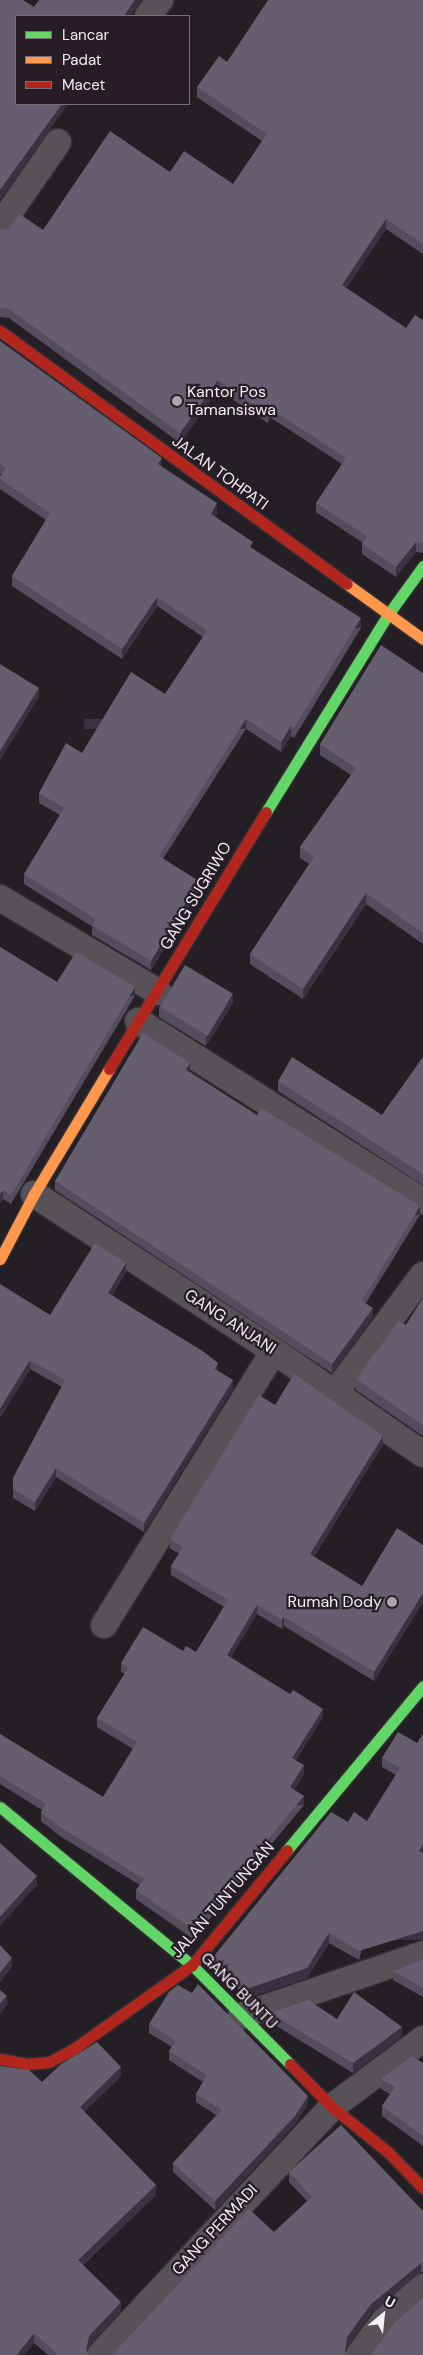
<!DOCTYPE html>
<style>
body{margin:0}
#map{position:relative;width:423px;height:2355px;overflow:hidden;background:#241f25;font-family:"DM Sans",sans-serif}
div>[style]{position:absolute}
.roads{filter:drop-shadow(0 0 1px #3f3a40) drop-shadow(0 0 1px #3f3a40)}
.street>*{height:26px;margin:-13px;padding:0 13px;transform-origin:13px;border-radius:13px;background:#565257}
.fast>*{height:11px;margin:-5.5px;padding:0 5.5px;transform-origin:5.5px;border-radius:5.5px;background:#63d668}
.slow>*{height:11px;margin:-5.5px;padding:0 5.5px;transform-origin:5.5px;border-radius:5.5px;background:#ff974d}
.jam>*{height:11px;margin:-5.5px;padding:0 5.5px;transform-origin:5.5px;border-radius:5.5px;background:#b3261e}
.wall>*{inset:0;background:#534d5e}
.shaded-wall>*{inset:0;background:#393341;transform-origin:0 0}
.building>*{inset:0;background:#655e6f;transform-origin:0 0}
.dots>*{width:14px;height:14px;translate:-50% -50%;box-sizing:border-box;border:2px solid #261d27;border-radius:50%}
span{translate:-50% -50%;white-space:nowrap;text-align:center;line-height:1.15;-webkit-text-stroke:4.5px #261d27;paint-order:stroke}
.poi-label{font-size:16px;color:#f5eef5}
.left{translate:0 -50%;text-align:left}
.right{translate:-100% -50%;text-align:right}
.street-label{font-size:16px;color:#f5eef5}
.legend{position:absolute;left:15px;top:15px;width:175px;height:90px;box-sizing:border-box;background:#261d27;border:1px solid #797179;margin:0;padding:6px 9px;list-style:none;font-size:15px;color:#f5eef5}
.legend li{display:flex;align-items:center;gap:10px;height:25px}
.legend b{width:25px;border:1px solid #797179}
.north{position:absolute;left:358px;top:2290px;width:50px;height:50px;-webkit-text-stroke:4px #261d27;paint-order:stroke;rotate:28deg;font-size:14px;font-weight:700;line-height:20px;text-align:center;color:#f5eef5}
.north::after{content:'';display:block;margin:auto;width:18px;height:22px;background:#f5eef5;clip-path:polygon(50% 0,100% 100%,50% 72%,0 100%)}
</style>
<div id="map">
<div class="roads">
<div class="street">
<i style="left:148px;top:16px;width:20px;rotate:-53deg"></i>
<i style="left:0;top:226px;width:102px;rotate:-55.4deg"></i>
<i style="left:0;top:898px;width:184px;rotate:30.7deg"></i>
<i style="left:138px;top:1021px;width:337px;rotate:32.3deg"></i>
<i style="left:34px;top:1194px;width:287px;rotate:33.2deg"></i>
<i style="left:274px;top:1351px;width:181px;rotate:34.7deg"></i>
<i style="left:335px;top:1393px;width:147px;rotate:-53.3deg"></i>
<i style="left:104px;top:1625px;width:322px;rotate:-58.2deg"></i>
<i style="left:241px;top:2016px;width:192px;rotate:-18.8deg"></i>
<i style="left:100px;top:2355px;width:340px;rotate:-46.9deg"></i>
<i style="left:332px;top:2107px;width:114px;rotate:-36.8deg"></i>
<i style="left:359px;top:2355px;width:41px;rotate:-54deg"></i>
<i style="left:383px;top:2322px;width:53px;rotate:-41.2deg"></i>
</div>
<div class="fast">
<i style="left:266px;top:812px;width:230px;rotate:-58.3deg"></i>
<i style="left:387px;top:616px;width:62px;rotate:-54.2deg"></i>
<i style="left:0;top:1807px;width:249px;rotate:39.5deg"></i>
<i style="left:192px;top:1965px;width:139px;rotate:45.3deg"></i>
<i style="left:287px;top:1850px;width:213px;rotate:-50.3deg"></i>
</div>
<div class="slow">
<i style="left:347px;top:584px;width:94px;rotate:35.9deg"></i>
<i style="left:0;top:1259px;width:73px;rotate:-62.4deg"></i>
<i style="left:34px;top:1194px;width:146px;rotate:-59deg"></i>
</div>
<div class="jam">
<i style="left:0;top:331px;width:429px;rotate:36.1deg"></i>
<i style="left:109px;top:1069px;width:301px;rotate:-58.6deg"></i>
<i style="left:0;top:2059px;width:27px;rotate:10deg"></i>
<i style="left:27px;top:2064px;width:22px;rotate:-5deg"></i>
<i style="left:49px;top:2062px;width:26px;rotate:-28deg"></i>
<i style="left:72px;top:2050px;width:147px;rotate:-35.3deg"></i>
<i style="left:192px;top:1965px;width:149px;rotate:-50.4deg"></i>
<i style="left:290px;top:2064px;width:60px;rotate:45.7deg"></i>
<i style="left:332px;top:2107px;width:72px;rotate:38.8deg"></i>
<i style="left:388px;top:2152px;width:50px;rotate:45.8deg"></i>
</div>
</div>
<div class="wall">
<i style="clip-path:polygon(423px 0,423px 254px,386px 229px,346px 288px,406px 328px,423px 320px,423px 553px,416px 552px,396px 577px,362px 554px,362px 544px,363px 543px,316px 512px,316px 503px,342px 464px,271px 418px,268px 423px,218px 390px,180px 443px,9px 318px,0 317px,0 229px,43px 230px,170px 172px,233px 184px,262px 141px,197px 97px,197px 87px,227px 62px)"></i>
<i style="clip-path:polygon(0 341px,162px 467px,217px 513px,215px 517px,253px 549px,361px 628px,294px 738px,291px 736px,281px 752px,246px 729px,163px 859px,199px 891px,151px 970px,92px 935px,92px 926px,88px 924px,24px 884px,24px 874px,60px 815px,39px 803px,39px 793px,82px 753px,165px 694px,203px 637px,157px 606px,122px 659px,12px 586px,12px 576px,46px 520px,0 489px,0 477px,1px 475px,0 474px)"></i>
<i style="clip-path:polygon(423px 673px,423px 944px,366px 904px,303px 999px,250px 964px,250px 954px,309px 864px,300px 858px,300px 847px,351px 775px,320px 755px,320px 744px)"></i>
<i style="clip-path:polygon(0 947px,57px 982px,135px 996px,11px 1204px,3px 1199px,0 1203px)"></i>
<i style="clip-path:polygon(233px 1003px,206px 1046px,159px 1017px,159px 1007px)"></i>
<i style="clip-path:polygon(423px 1057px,423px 1185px,278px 1091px,278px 1081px,382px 1115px)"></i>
<i style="clip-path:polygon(190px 1072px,257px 1115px,420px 1215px,366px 1303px,373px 1317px,332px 1373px,55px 1190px,55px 1181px)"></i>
<i style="clip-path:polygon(126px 1272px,112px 1295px,218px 1371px,233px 1388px,144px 1532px,56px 1477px,35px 1511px,13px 1498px,13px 1478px,62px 1387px,30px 1369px,0 1418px,50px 1315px)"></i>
<i style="clip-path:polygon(423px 1298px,423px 1436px,356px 1390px,356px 1379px,406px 1325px)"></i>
<i style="clip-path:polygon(275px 1405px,383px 1444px,314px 1557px,362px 1586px,423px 1545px,423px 1602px,374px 1681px,284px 1626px,282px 1629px,257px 1614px,230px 1658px,323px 1717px,296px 1760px,304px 1774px,294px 1790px,304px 1805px,193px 1939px,136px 1899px,136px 1890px,140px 1885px,60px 1836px,41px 1821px,41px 1812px,42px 1810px,0 1784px,0 1734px,103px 1797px,133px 1749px,97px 1727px,97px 1718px,125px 1674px,121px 1672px,121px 1663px,183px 1651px,196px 1652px,224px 1607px,171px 1575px,171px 1566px,179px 1554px,170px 1548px,170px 1539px)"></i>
<i style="clip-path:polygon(417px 1743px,359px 1960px,329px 1943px,307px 1978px,247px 1998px,214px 1966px,214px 1956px,348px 1822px,367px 1821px,396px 1775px,382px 1767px,382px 1758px)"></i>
<i style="clip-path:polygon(423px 1959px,423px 1997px,393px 1980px,393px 1971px)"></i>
<i style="clip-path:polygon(270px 2013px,337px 2019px,402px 2036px,353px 2073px,270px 2022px)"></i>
<i style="clip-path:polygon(149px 2024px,308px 2104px,295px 2124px,215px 2210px,173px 2172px,173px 2163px,216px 2115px,196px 2102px,196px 2094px,203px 2082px,169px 2060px,169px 2051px,172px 2047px,149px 2033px)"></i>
<i style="clip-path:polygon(423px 2063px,423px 2146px,382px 2116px,382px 2106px,390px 2094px,381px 2089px,381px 2079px)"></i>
<i style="clip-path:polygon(121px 2076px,84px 2112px,156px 2195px,83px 2265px,121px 2311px,89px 2345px,87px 2352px,89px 2355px,48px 2355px,34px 2343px,24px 2355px,42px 2082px)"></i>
<i style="clip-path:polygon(289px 2172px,423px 2211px,423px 2272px,421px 2272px,371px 2313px,347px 2347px,346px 2353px,274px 2232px,307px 2201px,289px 2182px)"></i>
</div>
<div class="shaded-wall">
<i style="clip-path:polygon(135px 0,142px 0,130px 16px,124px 16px)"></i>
<i style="clip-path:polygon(62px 104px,68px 104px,0 200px,0 190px)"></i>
<i style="clip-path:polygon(386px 219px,386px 229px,342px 295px,342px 285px)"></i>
<i style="clip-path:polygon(218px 380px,218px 390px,180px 443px,180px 433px)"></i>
<i style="clip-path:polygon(271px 409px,271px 418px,268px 423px,268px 414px)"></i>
<i style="clip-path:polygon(162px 458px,162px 468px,158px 464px)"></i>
<i style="clip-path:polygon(217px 503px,217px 513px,211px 523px,211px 514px)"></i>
<i style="clip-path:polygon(416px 542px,416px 552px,396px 577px,396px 567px)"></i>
<i style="clip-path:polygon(157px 597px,157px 606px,122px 659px,122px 649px)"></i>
<i style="left:361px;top:618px;width:10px;height:129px;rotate:90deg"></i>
<i style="clip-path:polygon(39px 688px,39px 697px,0 760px,0 751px)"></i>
<i style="left:246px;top:719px;width:10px;height:162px;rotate:90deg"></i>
<i style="clip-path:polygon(291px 726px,291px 736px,281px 752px,281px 742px)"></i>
<i style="clip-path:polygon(199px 881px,199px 891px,151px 970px,151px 961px)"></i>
<i style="clip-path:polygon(366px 893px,366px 904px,303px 999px,303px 989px)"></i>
<i style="left:135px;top:987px;width:9px;height:242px;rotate:90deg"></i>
<i style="clip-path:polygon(233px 994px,233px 1003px,206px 1046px,206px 1037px)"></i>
<i style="clip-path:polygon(190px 1063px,190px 1072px,186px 1079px,186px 1070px)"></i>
<i style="clip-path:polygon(3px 1190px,3px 1199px,0 1203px,0 1194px)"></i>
<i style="left:420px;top:1206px;width:9px;height:111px;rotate:90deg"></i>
<i style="clip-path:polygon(126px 1263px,126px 1272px,108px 1302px,108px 1293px)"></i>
<i style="clip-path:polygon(373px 1308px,373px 1317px,332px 1373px,332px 1364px)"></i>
<i style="clip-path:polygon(30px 1360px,30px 1369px,0 1418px,0 1409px)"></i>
<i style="clip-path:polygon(218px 1363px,218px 1372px,215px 1369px)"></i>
<i style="clip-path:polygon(233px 1380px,233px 1388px,144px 1532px,144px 1523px)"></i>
<i style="clip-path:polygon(383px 1436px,383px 1444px,310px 1563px,310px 1554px)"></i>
<i style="clip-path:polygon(56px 1468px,56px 1477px,35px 1511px,35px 1502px)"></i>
<i style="clip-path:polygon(423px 1593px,423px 1602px,374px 1681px,374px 1672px)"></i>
<i style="clip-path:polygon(257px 1605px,257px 1614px,227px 1664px,227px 1655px)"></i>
<i style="clip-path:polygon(284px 1617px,284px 1626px,282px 1629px,282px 1620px)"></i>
<i style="clip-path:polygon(323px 1709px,323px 1717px,292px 1767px,292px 1758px)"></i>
<i style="clip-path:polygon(304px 1765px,304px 1774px,290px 1796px,290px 1787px)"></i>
<i style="left:304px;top:1796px;width:9px;height:174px;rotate:90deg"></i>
<i style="clip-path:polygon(423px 1845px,423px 1854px,419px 1851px)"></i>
<i style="clip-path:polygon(37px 1876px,37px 1885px,0 1926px,0 1917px)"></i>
<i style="left:423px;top:1931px;width:9px;height:67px;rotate:90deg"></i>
<i style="clip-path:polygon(329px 1933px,329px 1943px,307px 1978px,247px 1998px,247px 1989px)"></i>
<i style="clip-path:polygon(12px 1958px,12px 1967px,0 1983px,0 1973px)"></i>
<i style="clip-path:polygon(7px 1996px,7px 2005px,0 2014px,0 2004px)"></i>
<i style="clip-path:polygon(402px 2027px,402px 2036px,353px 2073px,353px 2063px)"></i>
<i style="clip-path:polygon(121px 2067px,121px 2076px,80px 2116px,80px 2107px)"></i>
<i style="clip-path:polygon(308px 2096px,308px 2104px,295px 2124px,215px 2210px,215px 2201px)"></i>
<i style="clip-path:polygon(156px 2185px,156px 2195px,78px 2269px,78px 2260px)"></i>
<i style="clip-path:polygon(421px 2263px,421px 2272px,371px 2313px,347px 2347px,346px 2355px,345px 2351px,347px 2337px,371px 2304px)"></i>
<i style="clip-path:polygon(121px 2302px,121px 2311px,89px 2345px,86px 2355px,86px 2350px,89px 2336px)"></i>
<i style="clip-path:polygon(34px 2333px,34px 2343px,24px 2355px,17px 2355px)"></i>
</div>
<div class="building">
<i style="clip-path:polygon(0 0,23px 0,34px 7px,39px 0,135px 0,124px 16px,16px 16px,16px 104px,62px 104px,0 190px)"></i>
<i style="clip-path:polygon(268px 0,423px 0,423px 244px,386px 219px,342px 285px,406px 328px,415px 315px,423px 320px,423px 543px,416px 542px,396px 567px,362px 544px,367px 536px,316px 503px,346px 458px,271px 409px,268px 414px,218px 380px,180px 433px,9px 309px,0 308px,0 229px,7px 230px,20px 214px,43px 230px,110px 131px,170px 172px,184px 151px,233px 184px,267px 134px,197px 87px,219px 56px,227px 62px)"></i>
<i style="clip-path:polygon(0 341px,162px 458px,158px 464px,217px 503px,211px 514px,253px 542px,250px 547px,361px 618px,294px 728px,291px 726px,281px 742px,246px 719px,159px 856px,199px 881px,151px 961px,92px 925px,95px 920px,88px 914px,24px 874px,64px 808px,39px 793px,66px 743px,82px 753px,131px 672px,165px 694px,206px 632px,205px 629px,157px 597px,122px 649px,12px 576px,50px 513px,0 479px,0 477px,6px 468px,0 464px)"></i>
<i style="clip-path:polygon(381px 645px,423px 673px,423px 933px,366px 893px,303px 989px,250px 954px,314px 857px,300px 847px,356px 768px,320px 744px)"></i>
<i style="clip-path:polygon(0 664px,39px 688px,0 751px)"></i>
<i style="clip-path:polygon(0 947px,57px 982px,76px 952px,135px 987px,11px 1195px,3px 1190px,0 1194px)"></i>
<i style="left:185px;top:965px;width:56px;height:49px;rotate:31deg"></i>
<i style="clip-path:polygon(143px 1033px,190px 1063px,186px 1070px,257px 1115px,261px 1108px,420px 1206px,362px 1301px,373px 1308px,332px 1364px,55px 1181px)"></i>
<i style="clip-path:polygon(292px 1057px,382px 1115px,423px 1057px,423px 1174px,278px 1081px)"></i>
<i style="clip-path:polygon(95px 1243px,126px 1263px,108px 1293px,204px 1352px,218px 1363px,215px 1369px,233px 1380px,144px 1523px,56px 1468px,35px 1502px,13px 1489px,13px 1478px,65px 1380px,30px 1360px,0 1409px,0 1284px,50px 1315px)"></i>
<i style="clip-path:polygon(423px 1298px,423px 1425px,356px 1379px,399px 1321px,406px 1325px)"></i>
<i style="clip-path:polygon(294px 1374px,383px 1436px,310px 1554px,362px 1586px,397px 1528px,423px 1545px,423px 1593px,374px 1672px,284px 1617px,282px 1620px,257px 1605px,227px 1655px,290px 1694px,293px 1690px,323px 1709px,292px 1758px,304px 1765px,290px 1787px,304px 1796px,193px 1930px,136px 1890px,144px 1879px,60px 1827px,41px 1812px,46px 1804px,0 1776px,0 1734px,103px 1797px,137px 1742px,97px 1718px,128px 1668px,121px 1663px,143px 1627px,183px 1651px,186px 1646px,196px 1652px,228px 1600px,171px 1566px,183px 1547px,170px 1539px,259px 1395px,275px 1405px)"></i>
<i style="clip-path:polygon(398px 1732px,417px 1743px,423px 1734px,423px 1845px,419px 1851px,423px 1853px,423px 1931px,359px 1951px,329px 1933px,307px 1968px,247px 1989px,214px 1956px,331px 1812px,348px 1822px,354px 1812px,367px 1821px,400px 1768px,382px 1758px)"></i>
<i style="clip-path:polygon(0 1843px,37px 1876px,0 1917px)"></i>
<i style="clip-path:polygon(0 1945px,12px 1958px,0 1973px)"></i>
<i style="clip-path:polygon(423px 1959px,423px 1988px,393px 1971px)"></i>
<i style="clip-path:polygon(198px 1984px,308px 2096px,295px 2116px,215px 2201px,173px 2163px,222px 2110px,196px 2094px,207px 2075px,169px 2051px,176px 2041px,149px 2024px,169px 1992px,178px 1985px,192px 1993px)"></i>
<i style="clip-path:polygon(0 1990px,7px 1996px,0 2004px)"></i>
<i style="clip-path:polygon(354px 1992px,402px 2027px,353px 2063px,270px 2013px,308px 2000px,337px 2019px)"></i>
<i style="clip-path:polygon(97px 2042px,121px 2067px,80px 2107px,156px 2185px,78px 2260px,121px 2302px,89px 2336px,86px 2350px,89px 2355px,58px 2355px,34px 2333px,17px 2355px,0 2355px,0 2066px,29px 2070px,42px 2082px,60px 2065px)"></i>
<i style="clip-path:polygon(412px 2056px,423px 2063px,423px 2136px,382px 2106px,395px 2087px,381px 2079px)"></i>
<i style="clip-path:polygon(341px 2125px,423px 2211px,423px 2263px,421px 2263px,371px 2304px,347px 2337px,345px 2351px,348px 2355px,112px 2355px,249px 2209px,274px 2232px,312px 2197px,289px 2172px)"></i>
<i style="clip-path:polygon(423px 2298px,423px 2355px,371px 2355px,394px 2323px)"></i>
</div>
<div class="dots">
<i style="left:177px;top:401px;background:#aca6ac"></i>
<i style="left:392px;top:1602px;background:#aca6ac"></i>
</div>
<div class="poi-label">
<span class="left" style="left:187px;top:401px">Kantor Pos<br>Tamansiswa</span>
<span class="right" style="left:382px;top:1602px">Rumah Dody</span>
</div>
<div class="street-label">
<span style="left:220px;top:473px;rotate:36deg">JALAN TOHPATI</span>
<span style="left:196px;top:896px;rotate:-59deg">GANG SUGRIWO</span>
<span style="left:230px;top:1322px;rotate:33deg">GANG ANJANI</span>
<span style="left:223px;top:1900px;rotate:-49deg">JALAN TUNTUNGAN</span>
<span style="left:239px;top:1991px;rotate:45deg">GANG BUNTU</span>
<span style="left:215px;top:2230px;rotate:-47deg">GANG PERMADI</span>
</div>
<ul class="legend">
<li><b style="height:6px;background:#63d668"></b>Lancar</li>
<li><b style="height:6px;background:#ff974d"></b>Padat</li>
<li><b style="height:6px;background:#b3261e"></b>Macet</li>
</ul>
<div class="north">U</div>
</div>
